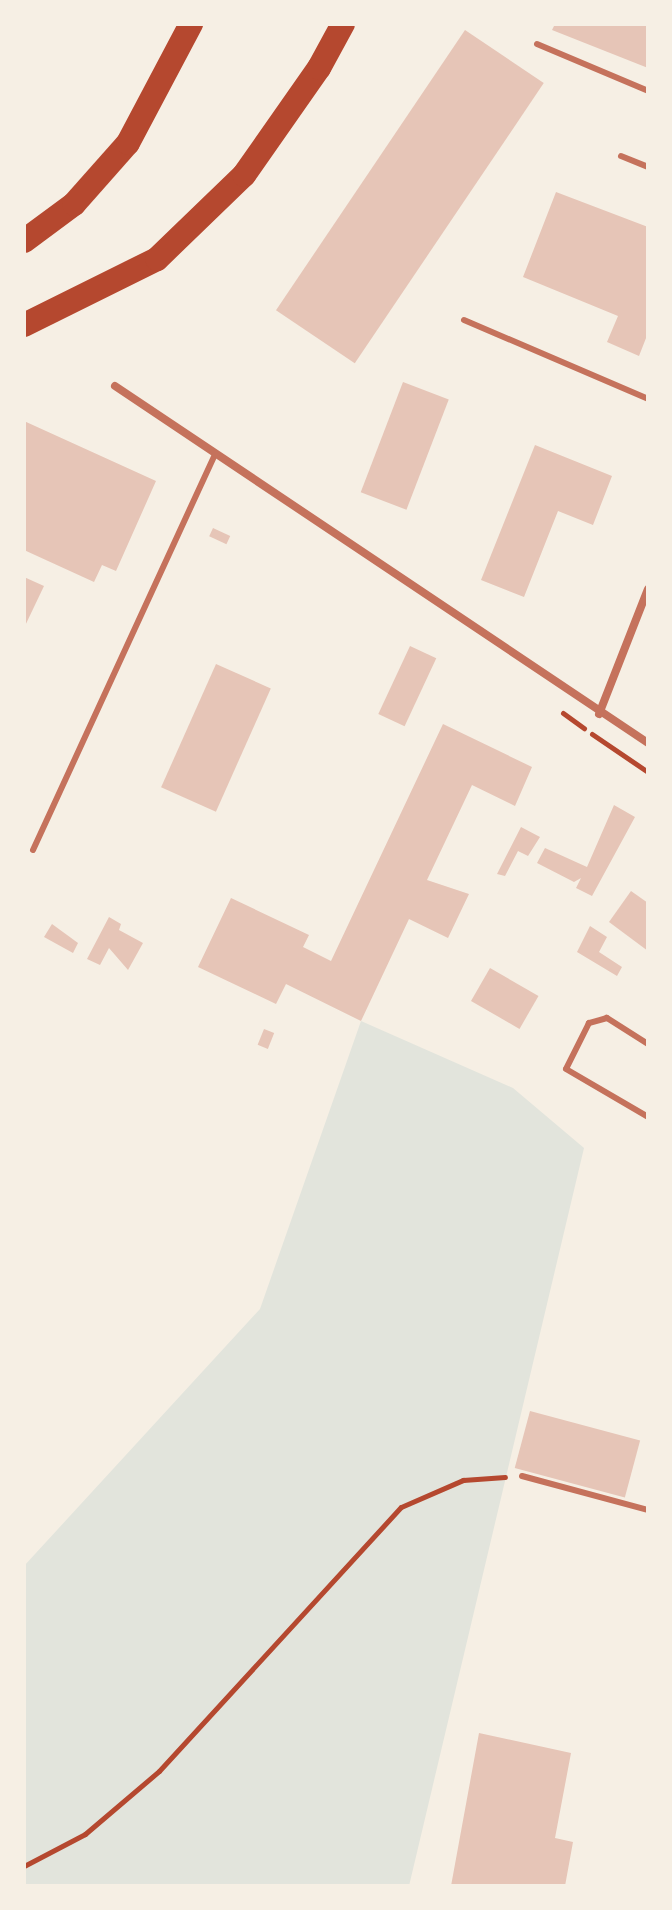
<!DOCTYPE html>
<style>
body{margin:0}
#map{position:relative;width:672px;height:1910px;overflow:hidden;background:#f6efe4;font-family:Literata,serif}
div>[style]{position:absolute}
.green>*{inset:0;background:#e2e4dc}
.building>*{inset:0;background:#e6c5b7;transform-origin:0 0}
.path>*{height:5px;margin:-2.5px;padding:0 2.5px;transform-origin:2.5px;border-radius:2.5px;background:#b5482f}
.service>*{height:6px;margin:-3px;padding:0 3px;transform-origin:3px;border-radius:3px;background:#c5725c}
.minor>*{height:8px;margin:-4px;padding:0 4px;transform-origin:4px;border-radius:4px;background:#c5725c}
.motorway>*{height:24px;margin:-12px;padding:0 12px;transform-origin:12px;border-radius:12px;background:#b5482f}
span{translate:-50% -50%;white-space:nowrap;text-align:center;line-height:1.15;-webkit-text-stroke:6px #f6efe4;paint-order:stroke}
.frame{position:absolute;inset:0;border:26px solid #f6efe4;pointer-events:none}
</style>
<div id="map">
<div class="green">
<i style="clip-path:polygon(361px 1021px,513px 1088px,584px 1148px,409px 1886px,24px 1886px,24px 1566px,260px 1309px)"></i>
</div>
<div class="building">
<i style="clip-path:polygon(555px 24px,648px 24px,648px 68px,552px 30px)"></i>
<i style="left:465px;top:30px;width:95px;height:338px;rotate:34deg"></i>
<i style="clip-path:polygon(556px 192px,648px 227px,648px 333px,639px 356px,607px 342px,618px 316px,523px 277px)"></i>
<i style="left:403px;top:382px;width:49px;height:118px;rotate:21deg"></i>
<i style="clip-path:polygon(24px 421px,156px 481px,116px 571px,102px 565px,94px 582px,24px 550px)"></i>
<i style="clip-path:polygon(535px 445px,612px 476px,593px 525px,558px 511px,524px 597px,481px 580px)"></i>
<i style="left:213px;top:528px;width:19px;height:9px;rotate:25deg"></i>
<i style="clip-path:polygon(24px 577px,44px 586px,24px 628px)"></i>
<i style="left:410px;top:646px;width:29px;height:75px;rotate:25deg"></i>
<i style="left:216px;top:664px;width:60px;height:135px;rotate:24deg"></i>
<i style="clip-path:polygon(443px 724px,532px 767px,515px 806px,472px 785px,427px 880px,469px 894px,448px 938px,409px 919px,361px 1021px,286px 984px,276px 1004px,198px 967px,231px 898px,309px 935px,303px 947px,331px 961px)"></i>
<i style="clip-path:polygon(614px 805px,635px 817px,592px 896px,576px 888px,581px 878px,574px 882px,537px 863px,545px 848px,587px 867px)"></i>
<i style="clip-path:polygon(521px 827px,540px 837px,528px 856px,518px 851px,505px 876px,497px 874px)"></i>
<i style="clip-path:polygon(631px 891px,648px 903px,648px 951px,609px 922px)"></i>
<i style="clip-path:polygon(109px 917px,121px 924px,119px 930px,143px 943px,128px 970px,109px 948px,100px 965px,87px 959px)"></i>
<i style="clip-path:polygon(52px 924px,78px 943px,73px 953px,44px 937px)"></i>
<i style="clip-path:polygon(590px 926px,607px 937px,599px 952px,622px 967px,617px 976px,577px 952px)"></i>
<i style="left:490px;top:968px;width:56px;height:38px;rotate:30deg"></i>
<i style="left:264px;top:1029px;width:11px;height:17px;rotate:22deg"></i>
<i style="left:530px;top:1411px;width:114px;height:59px;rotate:15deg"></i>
<i style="clip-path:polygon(479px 1733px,571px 1753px,555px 1838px,573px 1842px,565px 1886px,451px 1886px)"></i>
</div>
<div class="path">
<i style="left:563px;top:713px;width:26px;rotate:36deg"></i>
<i style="left:592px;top:734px;width:68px;rotate:34.2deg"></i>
<i style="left:24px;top:1866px;width:69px;rotate:-27.7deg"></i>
<i style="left:85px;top:1834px;width:97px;rotate:-40.4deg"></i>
<i style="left:159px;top:1771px;width:358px;rotate:-47.5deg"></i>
<i style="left:401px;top:1507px;width:68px;rotate:-23.5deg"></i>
<i style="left:463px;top:1480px;width:42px;rotate:-4.1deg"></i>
</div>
<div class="service">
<i style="left:537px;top:44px;width:121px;rotate:22.9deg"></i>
<i style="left:621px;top:156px;width:29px;rotate:22deg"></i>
<i style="left:464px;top:320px;width:200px;rotate:23.2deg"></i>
<i style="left:33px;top:850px;width:436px;rotate:-65.3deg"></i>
<i style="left:648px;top:1044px;width:49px;rotate:-147.6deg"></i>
<i style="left:607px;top:1018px;width:19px;rotate:164deg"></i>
<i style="left:589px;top:1023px;width:51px;rotate:116.6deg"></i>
<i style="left:566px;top:1069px;width:95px;rotate:30.3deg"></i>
<i style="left:522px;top:1476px;width:131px;rotate:15.1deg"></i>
</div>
<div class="minor">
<i style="left:115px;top:386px;width:642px;rotate:33.81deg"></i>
<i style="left:599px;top:714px;width:134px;rotate:-68.6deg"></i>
</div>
<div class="motorway">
<i style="left:24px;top:241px;width:62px;rotate:-36.5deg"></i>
<i style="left:74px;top:204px;width:81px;rotate:-48.5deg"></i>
<i style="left:128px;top:143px;width:135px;rotate:-62.1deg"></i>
<i style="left:24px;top:325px;width:148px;rotate:-26.4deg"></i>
<i style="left:157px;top:259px;width:121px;rotate:-44deg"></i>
<i style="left:244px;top:175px;width:131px;rotate:-55deg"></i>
<i style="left:319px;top:68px;width:50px;rotate:-61.4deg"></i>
</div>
<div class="frame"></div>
</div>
